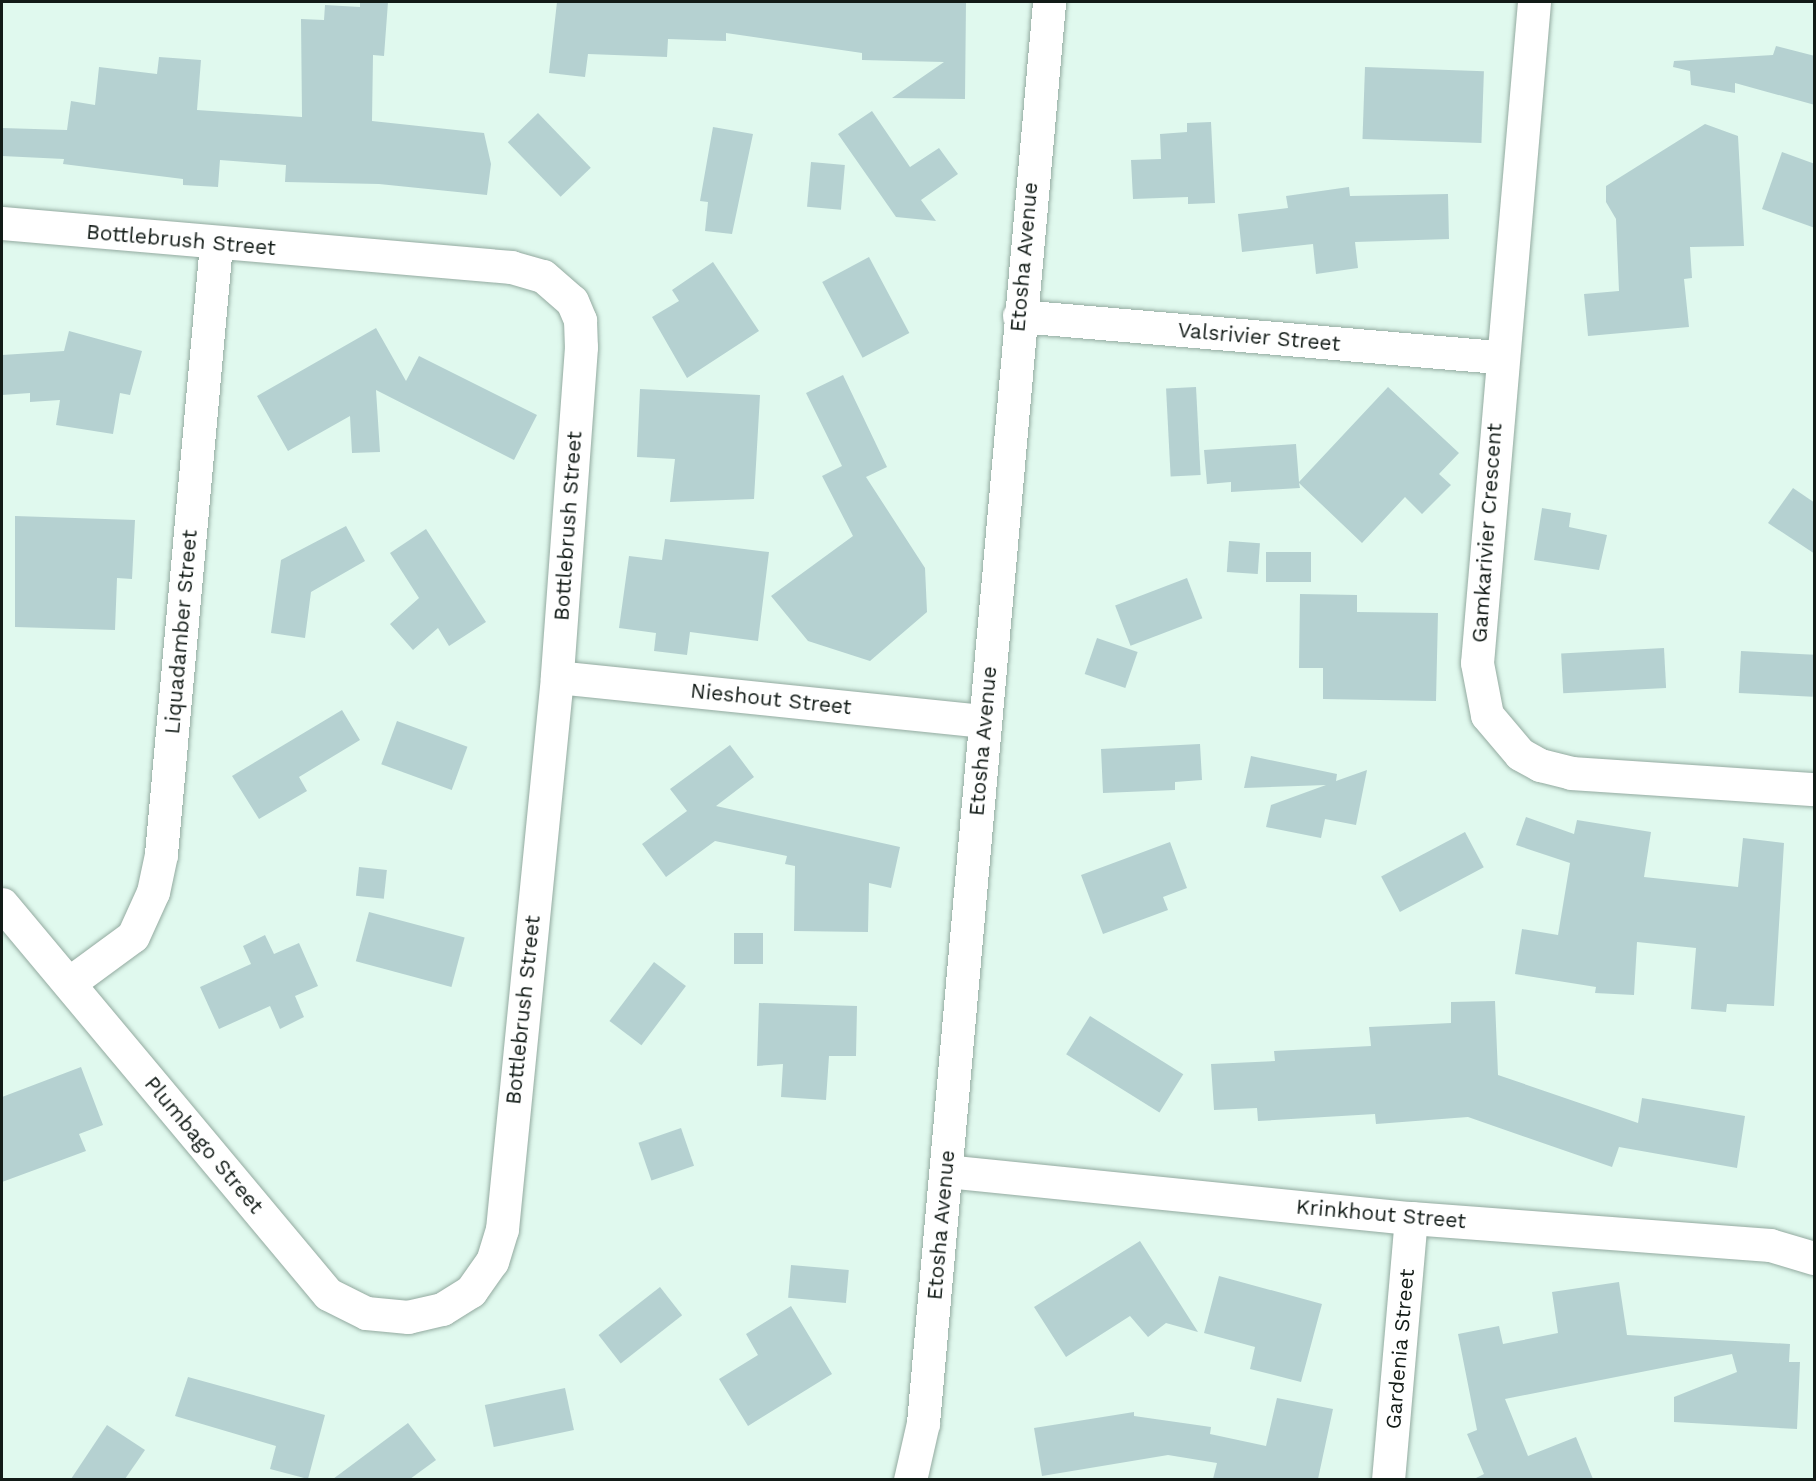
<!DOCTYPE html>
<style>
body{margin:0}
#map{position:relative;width:1816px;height:1481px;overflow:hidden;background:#e0f9ee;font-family:"Work Sans",sans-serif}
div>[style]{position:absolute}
.building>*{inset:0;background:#b5d1d1;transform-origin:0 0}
.roads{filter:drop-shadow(0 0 2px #93aaa0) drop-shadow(0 0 2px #93aaa0)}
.minor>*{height:33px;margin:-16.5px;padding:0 16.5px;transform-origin:16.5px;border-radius:16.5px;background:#fff}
span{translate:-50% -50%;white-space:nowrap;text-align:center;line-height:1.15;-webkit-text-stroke:4.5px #fff;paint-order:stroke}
.street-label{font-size:21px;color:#121b17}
.frame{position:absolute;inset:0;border:3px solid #121b17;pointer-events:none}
</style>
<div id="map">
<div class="building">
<i style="clip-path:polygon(360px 2px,388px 2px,384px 56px,373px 55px,372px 121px,484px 133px,491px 164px,487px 195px,379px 184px,285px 182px,286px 165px,220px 160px,218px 187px,183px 185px,183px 179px,63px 164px,64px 159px,2px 156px,2px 128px,67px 130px,71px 101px,95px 105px,99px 67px,157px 74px,159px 57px,201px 60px,197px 110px,302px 117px,301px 19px,324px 20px,325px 5px,360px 7px)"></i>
<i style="clip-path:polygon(557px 2px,966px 2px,965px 99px,892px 98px,944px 62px,862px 60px,862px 53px,726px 33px,726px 41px,668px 39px,667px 57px,588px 54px,585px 77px,549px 73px)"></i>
<i style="clip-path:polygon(1776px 46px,1815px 56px,1815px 105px,1735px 83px,1735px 93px,1691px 85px,1690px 71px,1673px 67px,1674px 61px,1773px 55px)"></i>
<i style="left:1365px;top:67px;width:119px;height:72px;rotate:2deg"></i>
<i style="clip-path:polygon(872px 111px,910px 167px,939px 148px,958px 174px,921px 200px,936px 221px,896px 217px,838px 134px)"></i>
<i style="left:538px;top:113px;width:76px;height:42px;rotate:46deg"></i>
<i style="clip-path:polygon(1211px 122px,1215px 203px,1188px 204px,1188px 197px,1133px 199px,1131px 160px,1161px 159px,1160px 134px,1187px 132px,1187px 123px)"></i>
<i style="clip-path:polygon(1705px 124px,1738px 136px,1744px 246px,1690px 247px,1692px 278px,1684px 279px,1689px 327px,1588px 336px,1584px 294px,1619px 291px,1616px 219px,1606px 202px,1606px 186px)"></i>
<i style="clip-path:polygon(713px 127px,753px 134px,732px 234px,705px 231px,708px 202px,700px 201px)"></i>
<i style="clip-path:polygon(1782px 152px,1815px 164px,1815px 228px,1762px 209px)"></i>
<i style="left:811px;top:162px;width:34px;height:45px;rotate:5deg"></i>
<i style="clip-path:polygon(1349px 187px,1350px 196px,1448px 194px,1449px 239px,1355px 242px,1358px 268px,1316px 274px,1313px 244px,1242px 252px,1238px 214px,1288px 208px,1286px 196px)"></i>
<i style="left:869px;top:257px;width:86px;height:53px;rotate:62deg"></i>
<i style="clip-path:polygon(713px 262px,759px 331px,687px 378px,652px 317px,679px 301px,672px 290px)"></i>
<i style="clip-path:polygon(376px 328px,406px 381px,419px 356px,537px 415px,514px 460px,376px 390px,380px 452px,352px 453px,350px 416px,288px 451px,257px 396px)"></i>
<i style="clip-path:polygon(69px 331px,142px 351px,130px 395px,120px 393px,113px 434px,56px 425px,60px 400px,30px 402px,30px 393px,2px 395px,2px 355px,64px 351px)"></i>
<i style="clip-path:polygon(843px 375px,887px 467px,866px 477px,925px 568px,927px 612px,870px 661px,808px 641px,771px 596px,853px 536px,822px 476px,842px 466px,806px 393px)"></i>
<i style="left:1196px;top:387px;width:88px;height:30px;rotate:87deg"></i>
<i style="clip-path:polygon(1388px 387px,1459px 453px,1439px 474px,1451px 485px,1422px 514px,1405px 497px,1362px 543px,1299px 483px,1300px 488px,1231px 492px,1231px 482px,1207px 484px,1204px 450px,1296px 444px,1299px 482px)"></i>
<i style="clip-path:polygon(640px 389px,760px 395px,754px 499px,670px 502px,675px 459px,637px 457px)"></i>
<i style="clip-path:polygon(1793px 488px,1815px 503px,1815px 554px,1768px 523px)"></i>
<i style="clip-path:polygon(1542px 508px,1571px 513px,1569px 527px,1607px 535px,1599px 570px,1534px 560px)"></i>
<i style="clip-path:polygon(15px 516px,135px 520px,132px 579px,117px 578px,115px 630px,15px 627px)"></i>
<i style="clip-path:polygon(346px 526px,365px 561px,311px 592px,305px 638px,271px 633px,281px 560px)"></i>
<i style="clip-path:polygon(426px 529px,486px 622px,449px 646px,438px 628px,413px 650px,390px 624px,419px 598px,390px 553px)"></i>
<i style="clip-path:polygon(665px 539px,769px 552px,758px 641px,690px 632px,687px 655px,654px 651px,656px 633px,619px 628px,629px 556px,662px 560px)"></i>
<i style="left:1229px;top:541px;width:31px;height:31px;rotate:4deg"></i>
<i style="left:1266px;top:552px;width:45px;height:30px"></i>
<i style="left:1187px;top:578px;width:43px;height:77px;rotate:69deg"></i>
<i style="clip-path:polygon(1300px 594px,1357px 595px,1357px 612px,1438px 613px,1436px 701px,1323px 699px,1323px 668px,1299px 668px)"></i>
<i style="left:1097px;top:638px;width:43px;height:38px;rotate:19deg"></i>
<i style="left:1664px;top:648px;width:40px;height:103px;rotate:87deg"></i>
<i style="left:1741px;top:651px;width:74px;height:42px;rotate:3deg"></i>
<i style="clip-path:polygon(342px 710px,360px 740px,299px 777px,307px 791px,259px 819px,232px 776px)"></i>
<i style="left:397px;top:721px;width:75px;height:46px;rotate:20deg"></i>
<i style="clip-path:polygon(1200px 744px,1202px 780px,1175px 782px,1175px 790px,1103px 793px,1101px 749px)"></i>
<i style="clip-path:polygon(730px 745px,754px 777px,716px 806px,900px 847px,891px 888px,869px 883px,868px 932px,794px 931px,795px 866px,785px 864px,787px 856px,715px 841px,666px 877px,642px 844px,687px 811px,670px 789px)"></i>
<i style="clip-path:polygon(1251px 756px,1337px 774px,1336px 781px,1367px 770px,1356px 825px,1325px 819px,1321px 838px,1266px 827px,1271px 805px,1326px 785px,1244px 788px)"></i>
<i style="clip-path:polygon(1526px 817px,1574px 834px,1577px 820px,1651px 832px,1644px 877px,1738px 887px,1743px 838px,1784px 843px,1774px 1006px,1727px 1004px,1726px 1012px,1691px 1009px,1696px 948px,1637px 942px,1634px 995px,1595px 993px,1596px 987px,1515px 974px,1522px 929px,1558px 935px,1570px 863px,1516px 845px)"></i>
<i style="left:1465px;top:832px;width:40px;height:95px;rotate:62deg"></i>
<i style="clip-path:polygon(1170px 842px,1187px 888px,1163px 897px,1168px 910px,1103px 934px,1081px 875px)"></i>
<i style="left:359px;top:867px;width:28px;height:29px;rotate:6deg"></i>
<i style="left:369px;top:912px;width:99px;height:51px;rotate:15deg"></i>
<i style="left:734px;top:933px;width:29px;height:31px"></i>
<i style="clip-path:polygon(265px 935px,274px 954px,299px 943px,318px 986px,295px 996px,304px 1017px,280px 1029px,270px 1006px,219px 1029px,200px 987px,251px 964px,243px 946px)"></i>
<i style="left:654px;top:962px;width:40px;height:74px;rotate:37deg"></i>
<i style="clip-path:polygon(1495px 1001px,1498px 1075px,1638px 1123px,1642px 1098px,1745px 1116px,1737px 1168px,1619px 1147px,1612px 1167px,1468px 1117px,1376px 1124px,1375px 1114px,1258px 1121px,1257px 1108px,1214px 1110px,1211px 1064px,1275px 1061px,1274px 1051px,1371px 1046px,1369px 1027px,1451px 1023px,1451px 1002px)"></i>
<i style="clip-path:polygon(759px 1003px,857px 1006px,856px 1056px,829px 1056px,826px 1100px,781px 1097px,783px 1064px,757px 1066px)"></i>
<i style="left:1090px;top:1016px;width:110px;height:45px;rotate:32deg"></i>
<i style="clip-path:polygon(81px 1067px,103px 1125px,79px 1134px,86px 1151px,2px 1182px,2px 1097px)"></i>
<i style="left:681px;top:1128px;width:40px;height:45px;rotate:71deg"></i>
<i style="clip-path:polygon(1140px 1241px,1198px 1332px,1166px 1323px,1148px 1337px,1130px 1316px,1066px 1357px,1034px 1307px)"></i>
<i style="left:791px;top:1265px;width:58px;height:33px;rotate:5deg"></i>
<i style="clip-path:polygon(1219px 1276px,1322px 1304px,1301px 1382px,1250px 1369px,1255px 1347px,1204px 1333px)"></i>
<i style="clip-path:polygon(1619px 1282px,1627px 1335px,1790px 1344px,1789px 1362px,1800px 1362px,1797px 1429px,1674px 1422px,1674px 1397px,1737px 1372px,1732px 1354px,1505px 1399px,1528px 1456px,1576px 1437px,1593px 1479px,1474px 1479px,1484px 1474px,1467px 1434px,1477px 1430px,1458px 1334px,1499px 1326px,1503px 1344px,1558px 1333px,1552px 1292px)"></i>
<i style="left:660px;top:1287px;width:36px;height:78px;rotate:52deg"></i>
<i style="clip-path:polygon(791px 1306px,832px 1374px,748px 1426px,719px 1379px,758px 1355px,746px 1334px)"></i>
<i style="clip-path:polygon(188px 1377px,325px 1415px,308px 1479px,270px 1469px,276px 1446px,175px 1416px)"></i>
<i style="left:565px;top:1388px;width:43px;height:82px;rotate:78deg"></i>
<i style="clip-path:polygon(1277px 1398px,1333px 1409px,1318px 1479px,1213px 1479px,1217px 1463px,1168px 1455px,1042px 1476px,1034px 1428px,1134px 1412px,1134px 1416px,1211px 1427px,1210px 1434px,1266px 1446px)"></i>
<i style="clip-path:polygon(408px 1423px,436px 1460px,410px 1479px,333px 1479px)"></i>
<i style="clip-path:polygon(107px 1425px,145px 1450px,125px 1479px,71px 1479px)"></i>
</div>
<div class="roads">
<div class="minor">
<i style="left:1534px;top:2px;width:663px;rotate:94.93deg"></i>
<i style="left:1477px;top:663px;width:53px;rotate:79.1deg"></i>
<i style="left:1487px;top:715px;width:51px;rotate:49.8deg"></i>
<i style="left:1520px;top:754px;width:23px;rotate:29deg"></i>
<i style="left:1540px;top:765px;width:32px;rotate:14deg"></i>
<i style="left:1571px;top:773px;width:244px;rotate:3.8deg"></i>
<i style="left:2px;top:223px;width:511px;rotate:4.94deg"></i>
<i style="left:511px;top:267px;width:33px;rotate:16deg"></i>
<i style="left:543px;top:276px;width:38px;rotate:41deg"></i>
<i style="left:572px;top:301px;width:21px;rotate:67deg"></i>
<i style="left:580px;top:320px;width:27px;rotate:88deg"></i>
<i style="left:581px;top:347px;width:331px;rotate:94.2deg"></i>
<i style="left:557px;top:677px;width:555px;rotate:95.69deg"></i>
<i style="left:502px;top:1229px;width:34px;rotate:107deg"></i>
<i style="left:492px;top:1261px;width:37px;rotate:125deg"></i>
<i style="left:471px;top:1291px;width:34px;rotate:148deg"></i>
<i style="left:442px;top:1309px;width:35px;rotate:167deg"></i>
<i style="left:408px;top:1317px;width:42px;rotate:-174.6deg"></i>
<i style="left:366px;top:1313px;width:42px;rotate:-153.4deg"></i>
<i style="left:328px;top:1294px;width:508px;rotate:-129.89deg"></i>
<i style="left:1019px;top:316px;width:483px;rotate:4.9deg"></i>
<i style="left:557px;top:677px;width:430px;rotate:5.9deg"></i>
<i style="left:69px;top:983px;width:79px;rotate:-36.3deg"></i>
<i style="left:133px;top:936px;width:48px;rotate:-65.6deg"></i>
<i style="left:153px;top:892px;width:39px;rotate:-78deg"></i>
<i style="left:161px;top:854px;width:612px;rotate:-84.85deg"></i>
<i style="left:946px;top:1171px;width:467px;rotate:5.8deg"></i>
<i style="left:1411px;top:1218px;width:360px;rotate:4.3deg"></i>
<i style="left:1770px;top:1245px;width:46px;rotate:16.5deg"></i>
<i style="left:910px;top:1480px;width:58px;rotate:-77.2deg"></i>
<i style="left:923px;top:1423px;width:1427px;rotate:-84.93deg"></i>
<i style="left:1388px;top:1480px;width:263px;rotate:-85deg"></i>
</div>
</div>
<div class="street-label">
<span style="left:181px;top:240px;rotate:5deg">Bottlebrush Street</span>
<span style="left:1024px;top:257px;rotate:-85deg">Etosha Avenue</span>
<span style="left:1259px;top:337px;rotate:5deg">Valsrivier Street</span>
<span style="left:568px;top:526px;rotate:-86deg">Bottlebrush Street</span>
<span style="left:1487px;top:533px;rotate:-86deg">Gamkarivier Crescent</span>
<span style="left:181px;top:632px;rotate:-85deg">Liquadamber Street</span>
<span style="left:771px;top:699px;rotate:6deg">Nieshout Street</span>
<span style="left:983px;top:741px;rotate:-85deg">Etosha Avenue</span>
<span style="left:523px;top:1010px;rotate:-84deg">Bottlebrush Street</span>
<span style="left:204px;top:1145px;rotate:50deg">Plumbago Street</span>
<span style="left:1381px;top:1214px;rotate:5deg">Krinkhout Street</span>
<span style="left:941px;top:1225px;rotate:-85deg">Etosha Avenue</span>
<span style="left:1400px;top:1349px;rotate:-85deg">Gardenia Street</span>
</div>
<div class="frame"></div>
</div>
